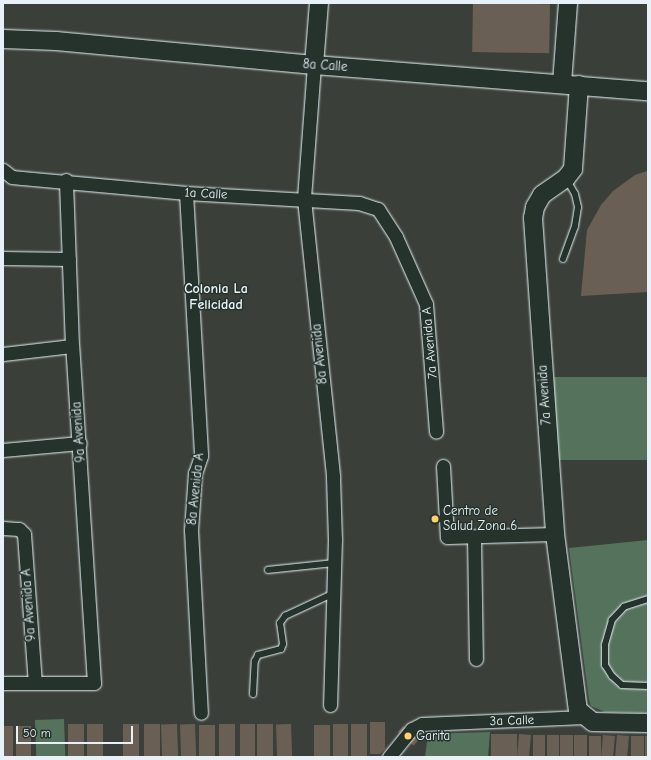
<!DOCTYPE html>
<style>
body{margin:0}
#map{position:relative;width:651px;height:760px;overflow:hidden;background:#3a4039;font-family:"Comic Neue",sans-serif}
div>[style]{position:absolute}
.green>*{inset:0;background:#55735c;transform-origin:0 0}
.building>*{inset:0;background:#6a5f54;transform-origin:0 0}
.roads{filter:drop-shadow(0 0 1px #e8f1f8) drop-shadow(0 0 1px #e8f1f8)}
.lane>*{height:6px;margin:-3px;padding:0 3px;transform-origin:3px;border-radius:3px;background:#26332d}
.street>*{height:13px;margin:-6.5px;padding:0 6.5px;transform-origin:6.5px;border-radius:6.5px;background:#26332d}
.secondary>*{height:18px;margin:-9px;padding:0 9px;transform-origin:9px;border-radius:9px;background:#26332d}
.dots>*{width:11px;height:11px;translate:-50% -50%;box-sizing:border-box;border:2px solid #26332d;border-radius:50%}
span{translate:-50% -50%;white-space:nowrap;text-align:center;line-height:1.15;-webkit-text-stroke:3px #26332d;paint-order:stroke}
.street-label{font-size:13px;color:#e8f1f8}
.poi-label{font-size:13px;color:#e8f1f8}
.left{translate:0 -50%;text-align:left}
.neighbourhood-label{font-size:14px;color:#e8f1f8;font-weight:700}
.frame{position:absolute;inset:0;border:4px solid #e8f1f8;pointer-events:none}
.scale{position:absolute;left:16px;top:726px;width:117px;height:18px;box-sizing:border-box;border:2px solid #e8f1f8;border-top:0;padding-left:5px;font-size:12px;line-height:14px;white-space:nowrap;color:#e8f1f8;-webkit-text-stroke:3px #26332d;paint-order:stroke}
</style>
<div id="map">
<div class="green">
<i style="left:648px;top:377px;width:83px;height:94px;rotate:90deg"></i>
<i style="clip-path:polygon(648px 540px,648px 713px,605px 712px,591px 706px,589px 700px,569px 548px)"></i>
<i style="left:64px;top:719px;width:38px;height:29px;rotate:88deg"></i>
<i style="clip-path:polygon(490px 732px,488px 757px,425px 757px,428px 734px)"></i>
</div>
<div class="building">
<i style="left:473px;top:3px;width:77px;height:49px;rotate:1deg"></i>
<i style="clip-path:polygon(647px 171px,648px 292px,581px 296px,587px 230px,601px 205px,613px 191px,635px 175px)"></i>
<i style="clip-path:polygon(370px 722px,385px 722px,385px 749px,380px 754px,370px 754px)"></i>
<i style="left:68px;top:724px;width:16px;height:32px"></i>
<i style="left:87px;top:724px;width:16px;height:32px"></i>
<i style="left:123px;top:724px;width:16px;height:32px"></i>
<i style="left:144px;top:724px;width:16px;height:32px"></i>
<i style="left:177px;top:724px;width:33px;height:16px;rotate:88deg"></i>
<i style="left:195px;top:724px;width:32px;height:15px;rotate:88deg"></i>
<i style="left:235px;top:724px;width:33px;height:16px;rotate:90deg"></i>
<i style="left:240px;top:724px;width:15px;height:32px"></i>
<i style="left:273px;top:724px;width:32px;height:16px;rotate:90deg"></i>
<i style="left:291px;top:724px;width:33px;height:15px;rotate:88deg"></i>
<i style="left:333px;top:724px;width:15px;height:32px"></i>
<i style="left:351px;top:724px;width:16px;height:32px"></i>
<i style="left:199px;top:725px;width:16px;height:32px"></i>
<i style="left:314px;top:725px;width:16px;height:32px"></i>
<i style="left:3px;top:726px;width:10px;height:31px"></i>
<i style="left:16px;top:726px;width:15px;height:31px"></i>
<i style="left:403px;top:726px;width:21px;height:8px;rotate:41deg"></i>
<i style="left:491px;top:734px;width:13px;height:23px"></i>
<i style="left:504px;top:734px;width:13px;height:23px"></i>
<i style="left:519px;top:734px;width:12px;height:23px;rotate:5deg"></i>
<i style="left:533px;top:735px;width:12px;height:22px"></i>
<i style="left:547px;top:735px;width:12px;height:22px"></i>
<i style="left:560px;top:735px;width:13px;height:22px"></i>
<i style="left:574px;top:735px;width:13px;height:22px"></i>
<i style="left:603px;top:735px;width:12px;height:22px;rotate:5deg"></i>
<i style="left:617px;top:735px;width:12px;height:22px;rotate:5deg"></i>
<i style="left:589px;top:736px;width:12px;height:21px"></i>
<i style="left:631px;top:736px;width:13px;height:21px"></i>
<i style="left:645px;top:736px;width:3px;height:21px"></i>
</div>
<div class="roads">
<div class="lane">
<i style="left:563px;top:259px;width:35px;rotate:-70deg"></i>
<i style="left:575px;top:226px;width:19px;rotate:-81deg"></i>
<i style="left:578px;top:207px;width:13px;rotate:-103deg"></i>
<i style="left:575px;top:194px;width:16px;rotate:-120deg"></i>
<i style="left:268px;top:570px;width:66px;rotate:-6.1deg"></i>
<i style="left:648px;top:599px;width:25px;rotate:162deg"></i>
<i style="left:624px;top:607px;width:18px;rotate:133deg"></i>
<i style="left:612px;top:620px;width:26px;rotate:106deg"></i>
<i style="left:605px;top:645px;width:20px;rotate:90deg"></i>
<i style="left:605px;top:665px;width:13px;rotate:58deg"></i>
<i style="left:612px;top:676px;width:13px;rotate:42deg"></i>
<i style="left:622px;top:685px;width:26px;rotate:2deg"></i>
<i style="left:253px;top:694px;width:33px;rotate:-87deg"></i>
<i style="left:255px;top:661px;width:7px;rotate:-63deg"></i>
<i style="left:258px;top:655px;width:24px;rotate:-15deg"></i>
<i style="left:281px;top:649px;width:5px;rotate:-68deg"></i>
<i style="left:283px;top:644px;width:21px;rotate:-98deg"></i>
<i style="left:280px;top:623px;width:9px;rotate:-54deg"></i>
<i style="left:285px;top:616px;width:52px;rotate:-25.1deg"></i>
</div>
<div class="street">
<i style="left:314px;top:65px;width:134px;rotate:94.3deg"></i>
<i style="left:304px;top:199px;width:280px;rotate:84deg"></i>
<i style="left:333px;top:477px;width:62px;rotate:88.2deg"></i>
<i style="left:335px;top:539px;width:166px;rotate:91.7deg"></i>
<i style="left:3px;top:170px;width:11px;rotate:38deg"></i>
<i style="left:12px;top:177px;width:10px;rotate:6deg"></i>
<i style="left:22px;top:178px;width:165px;rotate:5.2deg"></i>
<i style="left:186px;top:193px;width:173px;rotate:3.3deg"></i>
<i style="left:359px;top:203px;width:20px;rotate:18deg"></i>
<i style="left:378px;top:209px;width:33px;rotate:57deg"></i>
<i style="left:396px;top:237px;width:73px;rotate:65.9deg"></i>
<i style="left:426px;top:304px;width:128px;rotate:85.5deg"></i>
<i style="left:186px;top:193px;width:263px;rotate:86.7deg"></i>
<i style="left:201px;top:456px;width:18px;rotate:109deg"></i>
<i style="left:195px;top:473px;width:57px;rotate:94deg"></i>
<i style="left:191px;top:530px;width:183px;rotate:86.9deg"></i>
<i style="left:3px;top:258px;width:66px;rotate:0.9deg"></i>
<i style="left:3px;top:354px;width:69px;rotate:-6.6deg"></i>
<i style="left:3px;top:450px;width:77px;rotate:-5.2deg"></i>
<i style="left:443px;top:466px;width:71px;rotate:86.8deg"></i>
<i style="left:447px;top:537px;width:108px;rotate:-1.6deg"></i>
<i style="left:3px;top:528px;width:16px;rotate:4deg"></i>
<i style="left:19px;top:529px;width:7px;rotate:45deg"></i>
<i style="left:24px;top:534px;width:149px;rotate:85.8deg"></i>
<i style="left:474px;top:537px;width:122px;rotate:89.1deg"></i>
<i style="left:3px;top:683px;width:91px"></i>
<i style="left:94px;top:683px;width:338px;rotate:-93.7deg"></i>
<i style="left:72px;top:346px;width:166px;rotate:-92.1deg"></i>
<i style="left:389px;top:757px;width:36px;rotate:-51deg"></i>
<i style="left:412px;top:729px;width:11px;rotate:-27deg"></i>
<i style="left:422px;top:724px;width:163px;rotate:-2.5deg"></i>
</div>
<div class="secondary">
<i style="left:3px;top:39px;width:53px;rotate:2.2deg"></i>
<i style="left:56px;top:41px;width:259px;rotate:5.3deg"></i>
<i style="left:314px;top:65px;width:335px;rotate:4.5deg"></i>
<i style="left:314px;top:65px;width:62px;rotate:-85.4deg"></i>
<i style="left:562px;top:83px;width:80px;rotate:-85.7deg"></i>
<i style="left:579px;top:85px;width:84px;rotate:94.1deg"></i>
<i style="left:573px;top:169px;width:11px;rotate:128deg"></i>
<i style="left:566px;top:178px;width:29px;rotate:145deg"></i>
<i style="left:542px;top:195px;width:14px;rotate:120deg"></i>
<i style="left:535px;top:207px;width:11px;rotate:100deg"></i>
<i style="left:533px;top:218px;width:317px;rotate:86deg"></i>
<i style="left:555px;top:534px;width:177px;rotate:82.6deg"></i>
<i style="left:578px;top:710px;width:19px;rotate:39deg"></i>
<i style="left:593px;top:722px;width:55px;rotate:1deg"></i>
</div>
</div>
<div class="dots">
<i style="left:435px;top:519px;background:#ffd166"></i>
<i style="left:408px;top:736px;background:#ffd166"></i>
</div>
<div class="street-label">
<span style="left:325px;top:66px;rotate:4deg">8a Calle</span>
<span style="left:206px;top:194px;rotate:3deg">1a Calle</span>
<span style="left:430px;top:343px;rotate:-95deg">7a Avenida A</span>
<span style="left:320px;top:354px;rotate:-96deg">8a Avenida</span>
<span style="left:545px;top:395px;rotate:-94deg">7a Avenida</span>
<span style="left:79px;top:432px;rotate:-94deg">9a Avenida</span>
<span style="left:196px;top:489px;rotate:-84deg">8a Avenida A</span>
<span style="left:29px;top:605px;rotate:-94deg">9a Avenida A</span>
<span style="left:512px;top:721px;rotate:-2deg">3a Calle</span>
</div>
<div class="poi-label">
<span class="left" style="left:443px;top:519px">Centro de<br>Salud Zona 6</span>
<span class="left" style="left:416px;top:736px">Garita</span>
</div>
<div class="neighbourhood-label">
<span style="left:216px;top:297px">Colonia La<br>Felicidad</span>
</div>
<div class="frame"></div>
<div class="scale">50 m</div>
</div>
